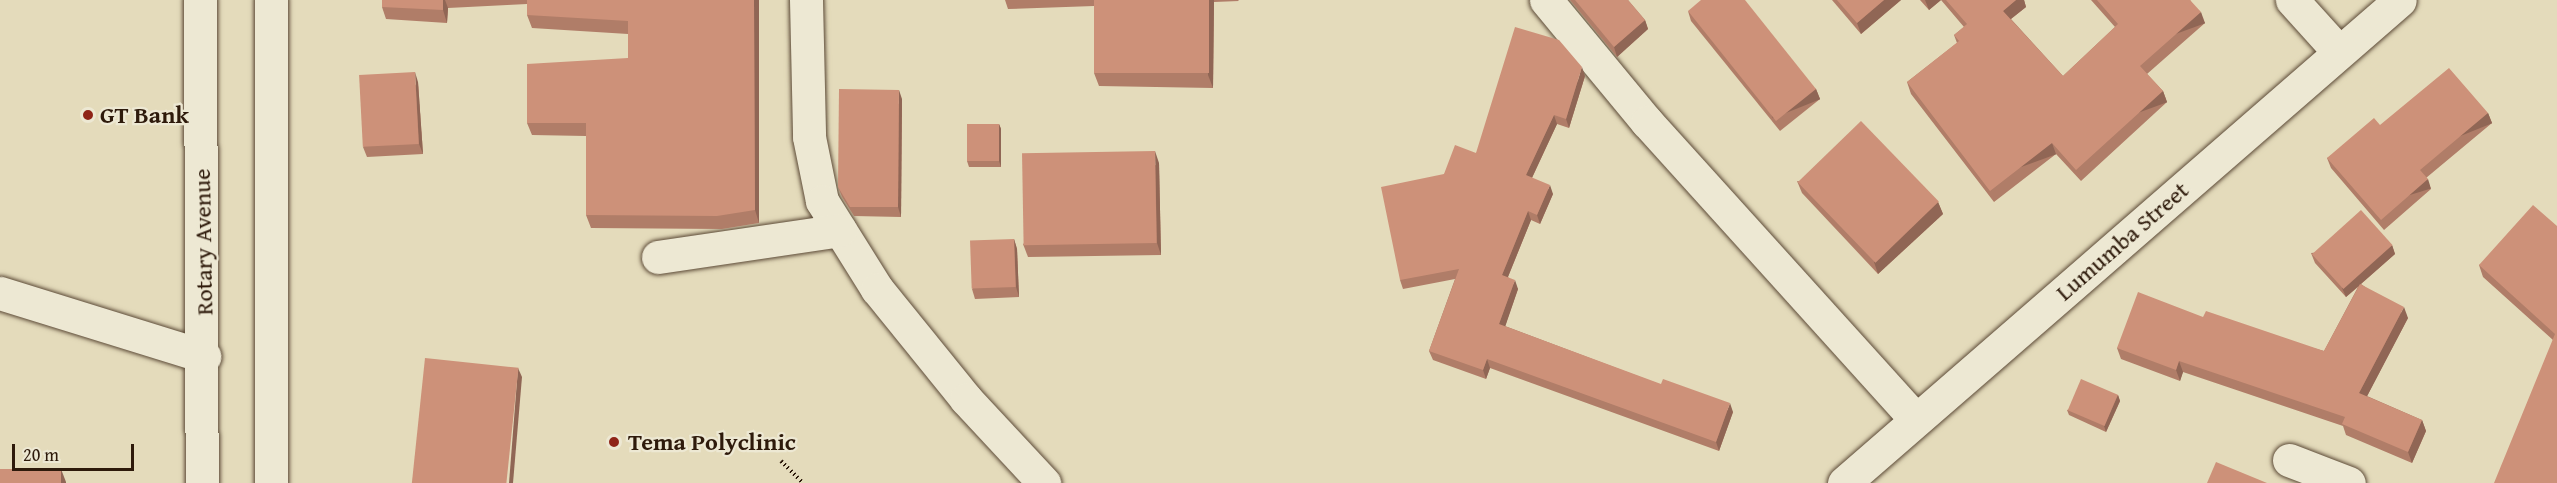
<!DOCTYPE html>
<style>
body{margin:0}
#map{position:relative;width:2557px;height:483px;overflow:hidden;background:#e4dbbb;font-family:"Gentium Book Plus",serif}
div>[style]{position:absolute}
.path>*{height:4px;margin-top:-2px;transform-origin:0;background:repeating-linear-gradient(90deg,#2e1a0b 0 1.5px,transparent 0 4.5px)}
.roads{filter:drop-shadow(0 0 2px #5c4a37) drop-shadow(0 0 2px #5c4a37)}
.street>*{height:33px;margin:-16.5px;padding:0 16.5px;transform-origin:16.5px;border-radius:16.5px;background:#ede8d3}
.secondary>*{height:33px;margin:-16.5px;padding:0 16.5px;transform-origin:16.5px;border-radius:16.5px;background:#ede8d3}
.wall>*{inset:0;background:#b07d68}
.shaded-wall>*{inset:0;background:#906655;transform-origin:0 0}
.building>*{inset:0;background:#cd9179;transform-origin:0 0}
.dots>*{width:16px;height:16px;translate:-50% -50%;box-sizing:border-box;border:3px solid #ede8d3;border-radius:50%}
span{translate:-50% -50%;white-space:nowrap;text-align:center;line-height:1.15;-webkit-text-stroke:4.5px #ede8d3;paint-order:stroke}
.poi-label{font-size:24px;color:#2e1a0b;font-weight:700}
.left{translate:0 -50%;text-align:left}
.street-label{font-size:24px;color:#2e1a0b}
.scale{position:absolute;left:12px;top:444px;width:122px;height:27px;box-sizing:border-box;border:3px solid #2e1a0b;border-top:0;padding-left:8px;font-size:18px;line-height:21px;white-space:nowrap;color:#2e1a0b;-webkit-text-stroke:4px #ede8d3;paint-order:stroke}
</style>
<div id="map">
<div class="path">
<i style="left:781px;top:461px;width:31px;rotate:45deg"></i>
</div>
<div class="roads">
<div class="street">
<i style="left:806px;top:0;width:137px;rotate:88.7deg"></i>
<i style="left:809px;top:137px;width:65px;rotate:78.5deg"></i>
<i style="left:822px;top:201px;width:104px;rotate:58deg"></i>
<i style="left:877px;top:289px;width:141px;rotate:51deg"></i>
<i style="left:966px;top:399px;width:115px;rotate:47.1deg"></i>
<i style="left:1546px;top:0;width:158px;rotate:50.4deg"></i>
<i style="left:1647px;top:122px;width:401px;rotate:47.9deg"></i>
<i style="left:2292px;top:0;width:70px;rotate:47.9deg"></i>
<i style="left:658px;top:257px;width:184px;rotate:-8.4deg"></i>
<i style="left:0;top:293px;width:214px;rotate:17.2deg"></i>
<i style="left:2289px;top:460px;width:64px;rotate:21deg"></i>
</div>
<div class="secondary">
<i style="left:200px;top:0;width:483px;rotate:89.8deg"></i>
<i style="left:271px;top:483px;width:483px;rotate:-90deg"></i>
<i style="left:1844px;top:483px;width:736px;rotate:-40.98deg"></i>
</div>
</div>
<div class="wall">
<i style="clip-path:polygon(382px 0,759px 0,759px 223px,722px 229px,591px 228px,586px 215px,586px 136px,532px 135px,527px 123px,628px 58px,628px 34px,532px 28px,527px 15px,527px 4px,448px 8px,447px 23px,386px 19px,382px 7px)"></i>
<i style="clip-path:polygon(1005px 0,1238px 0,1239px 1px,1214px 2px,1213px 88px,1099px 86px,1094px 73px,1094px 6px,1008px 9px)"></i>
<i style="clip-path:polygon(1570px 0,1628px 0,1645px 20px,1648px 29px,1617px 57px)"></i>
<i style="clip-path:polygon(1832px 0,1901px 0,1861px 34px)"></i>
<i style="clip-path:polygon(1920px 0,2024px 0,2026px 7px,2011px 19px,2063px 76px,2115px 27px,2091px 0,2190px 0,2205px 23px,2147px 74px,2163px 91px,2167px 102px,2081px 181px,2056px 154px,1994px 202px,1911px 94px,1907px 82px,1957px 43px,1954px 35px,1964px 27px,1941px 0,1929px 10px)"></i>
<i style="clip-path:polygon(1688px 11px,1816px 89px,1820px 99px,1780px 131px,1691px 21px)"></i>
<i style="clip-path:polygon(1585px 76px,1569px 128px,1557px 124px,1532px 178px,1553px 194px,1540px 224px,1531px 220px,1508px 277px,1518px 289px,1505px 326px,1733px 412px,1719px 451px,1490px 368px,1486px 379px,1433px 360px,1429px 351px,1455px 279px,1403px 289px,1400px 280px,1444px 174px,1476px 153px)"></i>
<i style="clip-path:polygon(418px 82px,423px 154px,367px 157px,363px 147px)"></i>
<i style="clip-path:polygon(902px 99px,901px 217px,854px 216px,842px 197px,838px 187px)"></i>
<i style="clip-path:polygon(2488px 113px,2492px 123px,2426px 178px,2431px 189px,2384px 230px,2331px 168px,2327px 158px,2380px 125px)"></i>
<i style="clip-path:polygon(999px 124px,1001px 129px,1001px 167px,969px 167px,967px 161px)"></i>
<i style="clip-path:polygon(1159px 163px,1161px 255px,1028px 257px,1023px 244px)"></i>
<i style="clip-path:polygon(1797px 181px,1938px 202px,1943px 214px,1878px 274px,1802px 193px)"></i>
<i style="clip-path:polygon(2557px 226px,2557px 483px,2553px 340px,2483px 277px,2479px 265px)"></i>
<i style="clip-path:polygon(1014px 239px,1017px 249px,1019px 297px,975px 299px,972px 289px)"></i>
<i style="clip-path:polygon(2392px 245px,2395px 254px,2361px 284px,2408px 318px,2367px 396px,2422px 420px,2426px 431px,2412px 463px,2346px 435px,2343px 426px,2183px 372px,2180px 381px,2121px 359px,2117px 348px,2203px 317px,2324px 351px,2358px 287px,2346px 297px,2315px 263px,2311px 253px)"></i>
<i style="clip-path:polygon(2118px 395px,2120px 401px,2106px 432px,2069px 415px,2067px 410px)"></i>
</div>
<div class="shaded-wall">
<i style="clip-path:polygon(443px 0,445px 0,448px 8px,447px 23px,443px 10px)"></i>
<i style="clip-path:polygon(754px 0,759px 0,759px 223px,755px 210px)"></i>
<i style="clip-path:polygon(1209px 0,1214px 0,1214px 2px,1213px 88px,1208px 75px)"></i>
<i style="clip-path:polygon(1884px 0,1901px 0,1861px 34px,1857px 23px)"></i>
<i style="clip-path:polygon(1925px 0,1941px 0,1929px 10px)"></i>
<i style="clip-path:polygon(2016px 0,2024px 0,2026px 7px,2007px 22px,2003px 11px)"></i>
<i style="left:2201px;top:12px;width:12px;height:81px;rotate:70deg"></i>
<i style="clip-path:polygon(1645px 20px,1648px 29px,1617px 57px,1614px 47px)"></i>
<i style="clip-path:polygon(1582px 67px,1585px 76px,1569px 128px,1566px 119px)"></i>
<i style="clip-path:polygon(415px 72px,418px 82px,423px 154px,419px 144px)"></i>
<i style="left:1816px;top:89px;width:11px;height:51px;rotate:68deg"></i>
<i style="clip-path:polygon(899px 90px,902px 99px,901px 217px,898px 207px)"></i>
<i style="left:2163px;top:91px;width:12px;height:118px;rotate:70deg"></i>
<i style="left:2488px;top:113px;width:11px;height:89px;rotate:68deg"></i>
<i style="clip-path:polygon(1554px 115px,1557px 124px,1529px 184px,1526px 175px)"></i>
<i style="clip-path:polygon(999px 124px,1001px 129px,1001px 167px,999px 161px)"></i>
<i style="left:2052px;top:143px;width:12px;height:78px;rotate:70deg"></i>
<i style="clip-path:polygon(1155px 151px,1159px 163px,1161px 255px,1157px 243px)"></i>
<i style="left:2428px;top:179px;width:10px;height:62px;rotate:73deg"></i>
<i style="clip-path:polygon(1550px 185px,1553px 194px,1540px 224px,1537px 215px)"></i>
<i style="clip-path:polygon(1938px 202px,1943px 214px,1878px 274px,1874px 262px)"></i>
<i style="clip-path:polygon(1528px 211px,1531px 220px,1505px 284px,1502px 275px)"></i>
<i style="clip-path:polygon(1014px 239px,1017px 249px,1019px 297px,1016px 287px)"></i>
<i style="clip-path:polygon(2392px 245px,2395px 254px,2346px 297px,2342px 288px)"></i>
<i style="clip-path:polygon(1515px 280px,1518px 289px,1503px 333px,1499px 324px)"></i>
<i style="clip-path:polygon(2404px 307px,2408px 318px,2363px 404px,2359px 393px)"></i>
<i style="clip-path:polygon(1487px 359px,1490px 368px,1486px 379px,1483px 370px)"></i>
<i style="clip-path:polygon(2179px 361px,2183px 372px,2180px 381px,2176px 370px)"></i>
<i style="clip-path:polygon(518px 368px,522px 377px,513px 483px,509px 483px)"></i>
<i style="clip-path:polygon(2118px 395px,2120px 401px,2106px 432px,2104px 426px)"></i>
<i style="clip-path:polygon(1730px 403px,1733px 412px,1719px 451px,1716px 442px)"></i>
<i style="clip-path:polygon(2422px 420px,2426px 431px,2412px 463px,2408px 452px)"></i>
<i style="clip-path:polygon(61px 469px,66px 482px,66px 483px,61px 483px)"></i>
</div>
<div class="building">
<i style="clip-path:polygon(382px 0,443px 0,443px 10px,382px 7px)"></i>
<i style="clip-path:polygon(527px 0,754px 0,755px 210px,717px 216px,586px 215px,586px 123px,527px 123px,527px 64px,628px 58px,628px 21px,527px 15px)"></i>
<i style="left:1094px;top:0;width:115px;height:73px"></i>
<i style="clip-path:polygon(1575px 0,1628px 0,1645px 20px,1614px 47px)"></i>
<i style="clip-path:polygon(1701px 0,1745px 0,1816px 89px,1776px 121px,1688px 11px)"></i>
<i style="clip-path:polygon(1837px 0,1884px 0,1857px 23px)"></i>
<i style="clip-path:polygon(1946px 0,2016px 0,2003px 11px,2063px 76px,2118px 24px,2097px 0,2190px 0,2201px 12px,2140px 66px,2163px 91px,2076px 170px,2052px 143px,1990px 191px,1907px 82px,1959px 41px,1954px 35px,1967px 24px)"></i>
<i style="clip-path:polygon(1515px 27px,1559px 40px,1582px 67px,1566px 119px,1554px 115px,1526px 175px,1550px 185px,1537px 215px,1528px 211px,1502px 275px,1515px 280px,1499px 324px,1661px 384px,1663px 379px,1730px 403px,1716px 442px,1487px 359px,1483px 370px,1429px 351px,1459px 269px,1400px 280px,1381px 187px,1444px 174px,1455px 145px,1476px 153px)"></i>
<i style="clip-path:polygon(2449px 68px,2488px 113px,2420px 170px,2428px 179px,2381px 220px,2327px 158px,2374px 118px,2380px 125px)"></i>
<i style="left:415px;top:72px;width:72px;height:56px;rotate:87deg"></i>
<i style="clip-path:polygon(839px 89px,899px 90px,898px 207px,850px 207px,838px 187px)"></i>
<i style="left:1861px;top:121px;width:112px;height:88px;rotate:46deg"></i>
<i style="left:967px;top:124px;width:32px;height:37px"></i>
<i style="left:1155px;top:151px;width:92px;height:133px;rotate:89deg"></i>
<i style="clip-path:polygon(2533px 205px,2557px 226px,2557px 483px,2494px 483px,2555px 334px,2479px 265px)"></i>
<i style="left:2361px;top:210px;width:47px;height:66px;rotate:48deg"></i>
<i style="left:1014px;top:239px;width:48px;height:44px;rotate:88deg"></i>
<i style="clip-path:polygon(2360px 284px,2404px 307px,2359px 393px,2422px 420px,2408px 452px,2342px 424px,2345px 417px,2179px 361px,2176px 370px,2117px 348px,2138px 292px,2203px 317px,2206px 311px,2324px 351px)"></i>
<i style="left:425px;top:358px;width:94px;height:126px;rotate:6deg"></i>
<i style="left:2081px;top:379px;width:40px;height:34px;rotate:23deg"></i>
<i style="clip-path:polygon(2216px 462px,2267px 483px,2207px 483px)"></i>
<i style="left:61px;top:469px;width:14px;height:61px;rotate:90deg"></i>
</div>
<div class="dots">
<i style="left:88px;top:115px;background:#8f2418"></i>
<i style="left:614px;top:442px;background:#8f2418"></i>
</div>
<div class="poi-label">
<span class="left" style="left:100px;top:115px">GT Bank</span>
<span class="left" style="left:628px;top:442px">Tema Polyclinic</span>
</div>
<div class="street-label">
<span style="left:2122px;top:241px;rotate:-41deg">Lumumba Street</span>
<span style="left:203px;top:242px;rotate:-91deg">Rotary Avenue</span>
</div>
<div class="scale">20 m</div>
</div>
